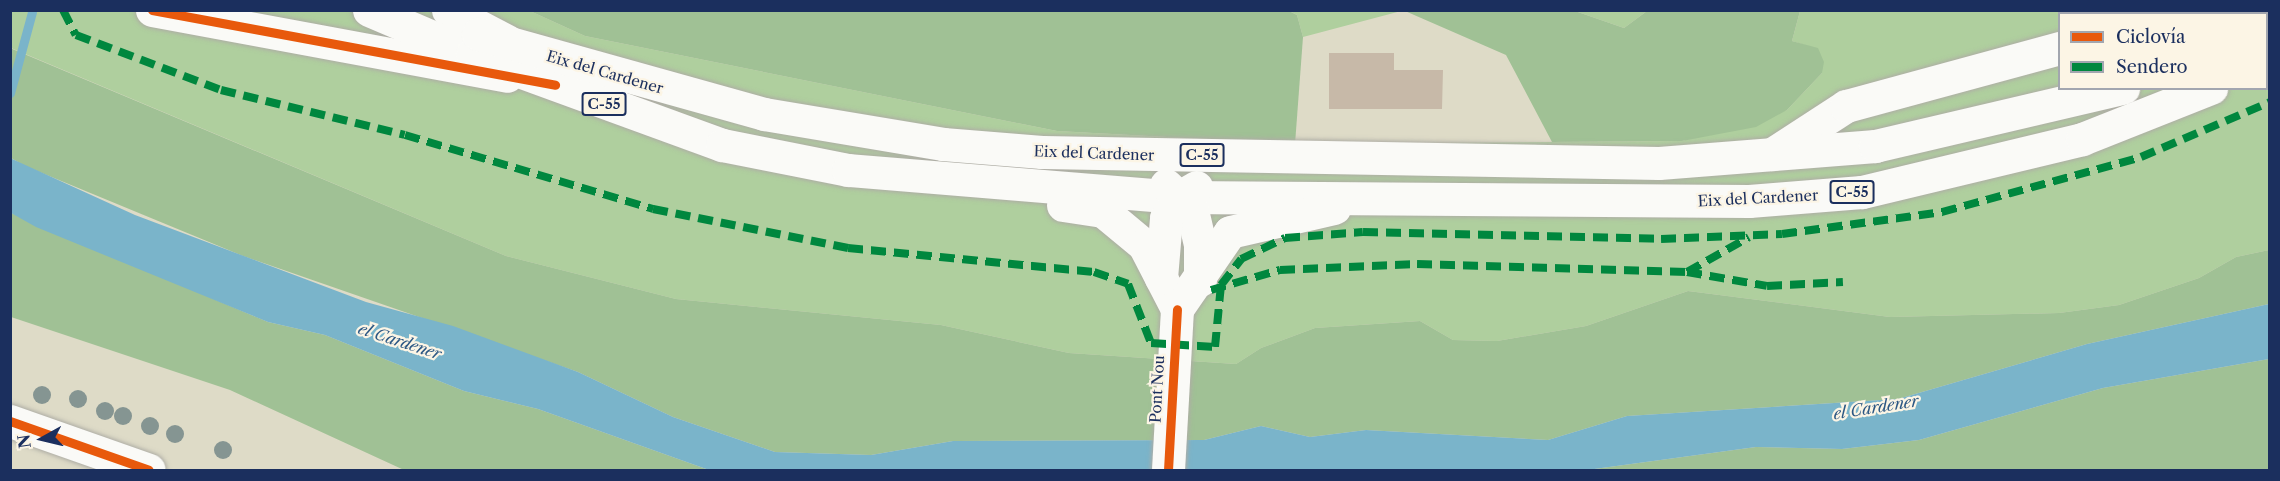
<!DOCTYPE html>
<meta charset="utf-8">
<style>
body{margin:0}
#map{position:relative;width:2280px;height:481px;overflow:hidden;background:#dedbc7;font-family:"Libre Caslon Text",serif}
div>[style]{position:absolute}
.green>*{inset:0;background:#afcf9e}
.forest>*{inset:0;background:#a0c195}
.water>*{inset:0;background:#7ab4ca}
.stream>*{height:9px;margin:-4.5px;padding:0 4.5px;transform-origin:4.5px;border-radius:4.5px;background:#7ab4ca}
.building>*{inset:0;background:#c7b9a8}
.roads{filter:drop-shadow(0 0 2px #aeada5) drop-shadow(0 0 2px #aeada5)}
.minor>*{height:33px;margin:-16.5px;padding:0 16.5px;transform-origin:16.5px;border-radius:16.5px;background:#fafaf7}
.major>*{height:33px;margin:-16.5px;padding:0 16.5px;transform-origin:16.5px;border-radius:16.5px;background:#fafaf7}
.quiet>*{height:8px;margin-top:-4px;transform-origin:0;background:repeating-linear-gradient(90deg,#00873e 0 15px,transparent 0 23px)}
.cycleway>*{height:9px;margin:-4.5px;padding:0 4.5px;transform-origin:4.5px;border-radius:4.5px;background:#e8590c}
.trees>*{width:18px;height:18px;margin:-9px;border-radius:50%;background:#859592}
span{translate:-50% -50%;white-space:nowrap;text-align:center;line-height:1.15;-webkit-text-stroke:4.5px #fcf5e5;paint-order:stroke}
.shield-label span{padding:2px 4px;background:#fcf5e5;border:2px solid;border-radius:4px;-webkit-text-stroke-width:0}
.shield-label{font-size:14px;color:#1b2f5e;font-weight:700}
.street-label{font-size:15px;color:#1b2f5e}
.water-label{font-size:16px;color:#2d5884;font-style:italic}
.frame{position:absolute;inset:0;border:12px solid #1b2f5e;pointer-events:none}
.legend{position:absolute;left:2058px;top:12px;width:210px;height:78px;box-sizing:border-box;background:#fcf5e5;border:2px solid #a2a6af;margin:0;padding:8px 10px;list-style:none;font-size:18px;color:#1b2f5e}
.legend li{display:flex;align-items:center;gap:12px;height:30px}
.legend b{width:30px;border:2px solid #a2a6af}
.north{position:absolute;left:12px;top:409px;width:60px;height:60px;-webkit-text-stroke:4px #fcf5e5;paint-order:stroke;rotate:262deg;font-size:16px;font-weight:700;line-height:24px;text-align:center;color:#1b2f5e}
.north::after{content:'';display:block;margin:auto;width:21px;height:27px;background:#1b2f5e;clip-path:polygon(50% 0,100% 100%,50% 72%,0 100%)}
</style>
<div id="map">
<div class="green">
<i style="clip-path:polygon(1405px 10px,1303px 37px,1297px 15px,1289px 11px)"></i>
<i style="clip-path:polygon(evenodd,10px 11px,530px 11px,585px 36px,1057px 131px,1295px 144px,1682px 141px,1787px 110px,1822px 73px,1808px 46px,1792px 41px,1800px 11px,2269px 11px,2269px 250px,2236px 257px,2199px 278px,2119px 305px,2059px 313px,1890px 317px,1688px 291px,1586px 326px,1497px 341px,1453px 340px,1420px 321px,1315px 328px,1261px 348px,1236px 364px,1069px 353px,941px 325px,676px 299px,506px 256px,11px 48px,10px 11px,2060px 14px,2266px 14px,2266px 88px,2060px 88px,2060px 14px)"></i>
<i style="clip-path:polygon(1575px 11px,1647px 11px,1624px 28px)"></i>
</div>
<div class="forest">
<i style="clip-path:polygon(1184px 10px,1289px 11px,1297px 15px,1303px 37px,1295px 144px,1057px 131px,585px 36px,530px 11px)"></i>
<i style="clip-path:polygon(1405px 11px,1575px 11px,1624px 28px,1647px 11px,1800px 11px,1792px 41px,1818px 48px,1824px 62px,1822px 73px,1787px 110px,1756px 127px,1682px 141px,1552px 142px,1506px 55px)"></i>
<i style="clip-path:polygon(10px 48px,506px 256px,676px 299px,941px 325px,1069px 353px,1236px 364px,1261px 348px,1315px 328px,1420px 321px,1453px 340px,1497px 341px,1586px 326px,1688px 291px,1890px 317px,2059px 313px,2119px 305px,2199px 278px,2236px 257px,2269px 250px,2269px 304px,2087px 344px,1898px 399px,1627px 416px,1548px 440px,1366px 430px,1310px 437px,1261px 426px,1204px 440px,953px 441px,871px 455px,775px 452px,673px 417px,578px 372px,243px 256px,25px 166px,11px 158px)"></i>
<i style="clip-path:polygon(11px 213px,268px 322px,325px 335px,464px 391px,538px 409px,709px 470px,404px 470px,230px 390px,11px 317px)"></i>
<i style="clip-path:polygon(2269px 359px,2269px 470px,1587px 470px,1756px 447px,1842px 449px,1919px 440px,2103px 388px)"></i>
</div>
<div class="water">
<i style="clip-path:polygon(10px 158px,135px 215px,366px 302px,453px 326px,578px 372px,673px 417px,775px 452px,871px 455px,953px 441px,1204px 440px,1261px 426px,1310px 437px,1366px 430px,1548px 440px,1627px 416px,1898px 399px,2087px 344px,2269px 304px,2269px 359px,2103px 388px,1919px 440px,1842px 449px,1756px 447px,1587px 470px,709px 470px,538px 409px,464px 391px,325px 335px,268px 322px,36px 227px,11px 213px)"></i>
</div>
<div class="stream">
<i style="left:10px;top:93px;width:84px;rotate:-74.8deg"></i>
</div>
<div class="building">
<i style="clip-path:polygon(1329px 53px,1394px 53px,1394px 70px,1443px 70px,1442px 109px,1329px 109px)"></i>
</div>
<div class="roads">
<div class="minor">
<i style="left:152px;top:10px;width:361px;rotate:10.5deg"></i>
<i style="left:448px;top:10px;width:67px;rotate:27.7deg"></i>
<i style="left:2170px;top:14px;width:10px;rotate:-24deg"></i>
<i style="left:1772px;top:154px;width:88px;rotate:-33deg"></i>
<i style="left:1846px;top:106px;width:222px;rotate:-15.2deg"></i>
<i style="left:10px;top:421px;width:147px;rotate:19.4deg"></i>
<i style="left:1168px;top:470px;width:161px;rotate:-86.8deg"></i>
</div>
<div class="major">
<i style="left:369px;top:10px;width:112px;rotate:23.1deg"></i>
<i style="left:472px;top:54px;width:266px;rotate:20deg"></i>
<i style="left:722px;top:145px;width:128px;rotate:11.2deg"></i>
<i style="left:848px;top:170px;width:332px;rotate:4.7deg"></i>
<i style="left:1179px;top:197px;width:570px;rotate:0.4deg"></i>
<i style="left:1749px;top:201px;width:113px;rotate:-4.6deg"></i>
<i style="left:1862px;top:192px;width:226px;rotate:-13.5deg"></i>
<i style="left:2082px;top:139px;width:139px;rotate:-21.6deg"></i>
<i style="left:2266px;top:27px;width:4px;rotate:-27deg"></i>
<i style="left:478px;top:34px;width:297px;rotate:15.6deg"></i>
<i style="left:764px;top:114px;width:181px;rotate:9.5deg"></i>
<i style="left:943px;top:144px;width:99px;rotate:4.6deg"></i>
<i style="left:1042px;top:152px;width:617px;rotate:1.02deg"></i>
<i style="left:1659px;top:163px;width:217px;rotate:-4.5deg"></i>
<i style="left:1875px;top:146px;width:255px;rotate:-13.2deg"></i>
<i style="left:2266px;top:60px;width:4px;rotate:-27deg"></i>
<i style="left:1166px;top:185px;width:36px;rotate:44deg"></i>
<i style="left:1192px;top:210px;width:36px;rotate:77deg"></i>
<i style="left:1200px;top:245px;width:35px;rotate:90deg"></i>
<i style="left:1063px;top:205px;width:40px;rotate:8.5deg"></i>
<i style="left:1103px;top:211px;width:53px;rotate:39.7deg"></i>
<i style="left:1144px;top:245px;width:72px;rotate:62.7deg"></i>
<i style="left:1177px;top:309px;width:93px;rotate:-55.5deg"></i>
<i style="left:1230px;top:232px;width:107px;rotate:-13deg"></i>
<i style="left:1161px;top:278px;width:60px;rotate:-85.2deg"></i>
<i style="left:1166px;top:218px;width:25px;rotate:-58deg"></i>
<i style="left:1179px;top:197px;width:20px;rotate:-30deg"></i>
</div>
</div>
<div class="quiet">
<i style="left:63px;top:10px;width:28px;rotate:63deg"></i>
<i style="left:76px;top:35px;width:155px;rotate:20.8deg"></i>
<i style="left:221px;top:90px;width:189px;rotate:13.7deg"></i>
<i style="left:405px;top:135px;width:259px;rotate:16.6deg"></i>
<i style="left:653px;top:209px;width:199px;rotate:11.3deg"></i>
<i style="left:848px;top:248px;width:247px;rotate:5.6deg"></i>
<i style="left:1094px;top:272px;width:36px;rotate:19deg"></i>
<i style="left:1128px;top:284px;width:63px;rotate:68.7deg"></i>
<i style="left:1151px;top:343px;width:64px;rotate:3.6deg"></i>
<i style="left:1215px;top:347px;width:62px;rotate:-84.5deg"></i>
<i style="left:1221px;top:285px;width:33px;rotate:-52deg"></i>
<i style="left:1241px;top:259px;width:49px;rotate:-25.5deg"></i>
<i style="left:1285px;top:238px;width:78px;rotate:-4.4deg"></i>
<i style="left:1363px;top:232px;width:298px;rotate:1.3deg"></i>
<i style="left:1661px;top:239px;width:121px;rotate:-2.4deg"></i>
<i style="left:1782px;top:234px;width:162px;rotate:-7.8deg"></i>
<i style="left:1942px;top:212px;width:206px;rotate:-15.4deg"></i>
<i style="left:2141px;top:157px;width:140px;rotate:-23.1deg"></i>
<i style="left:1687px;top:272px;width:71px;rotate:-29.4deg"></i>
<i style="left:1211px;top:290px;width:72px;rotate:-16.2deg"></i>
<i style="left:1280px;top:270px;width:137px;rotate:-2.5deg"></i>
<i style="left:1417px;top:264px;width:270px;rotate:1.7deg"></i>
<i style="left:1687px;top:272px;width:81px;rotate:9.9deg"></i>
<i style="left:1767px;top:286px;width:76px;rotate:-3deg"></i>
</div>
<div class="cycleway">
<i style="left:152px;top:10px;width:410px;rotate:10.5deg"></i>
<i style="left:10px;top:421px;width:147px;rotate:19.4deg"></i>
<i style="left:1168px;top:470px;width:161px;rotate:-86.8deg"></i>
</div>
<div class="trees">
<i style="left:42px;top:395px"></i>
<i style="left:78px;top:399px"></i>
<i style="left:105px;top:411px"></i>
<i style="left:123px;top:416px"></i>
<i style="left:150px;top:426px"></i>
<i style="left:175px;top:434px"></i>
<i style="left:223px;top:450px"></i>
</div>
<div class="shield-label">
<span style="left:604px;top:104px">C-55</span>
<span style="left:1202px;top:155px">C-55</span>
<span style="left:1852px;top:192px">C-55</span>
</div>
<div class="street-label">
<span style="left:605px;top:72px;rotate:16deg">Eix del Cardener</span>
<span style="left:1094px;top:153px;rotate:2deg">Eix del Cardener</span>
<span style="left:1758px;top:198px;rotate:-3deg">Eix del Cardener</span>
<span style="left:1157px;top:389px;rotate:-87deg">Pont Nou</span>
</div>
<div class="water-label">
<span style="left:400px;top:341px;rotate:18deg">el Cardener</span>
<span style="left:1876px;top:407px;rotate:-9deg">el Cardener</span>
</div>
<div class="frame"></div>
<ul class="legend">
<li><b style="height:8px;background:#e8590c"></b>Ciclovía</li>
<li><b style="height:8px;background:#00873e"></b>Sendero</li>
</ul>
<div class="north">N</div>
</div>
